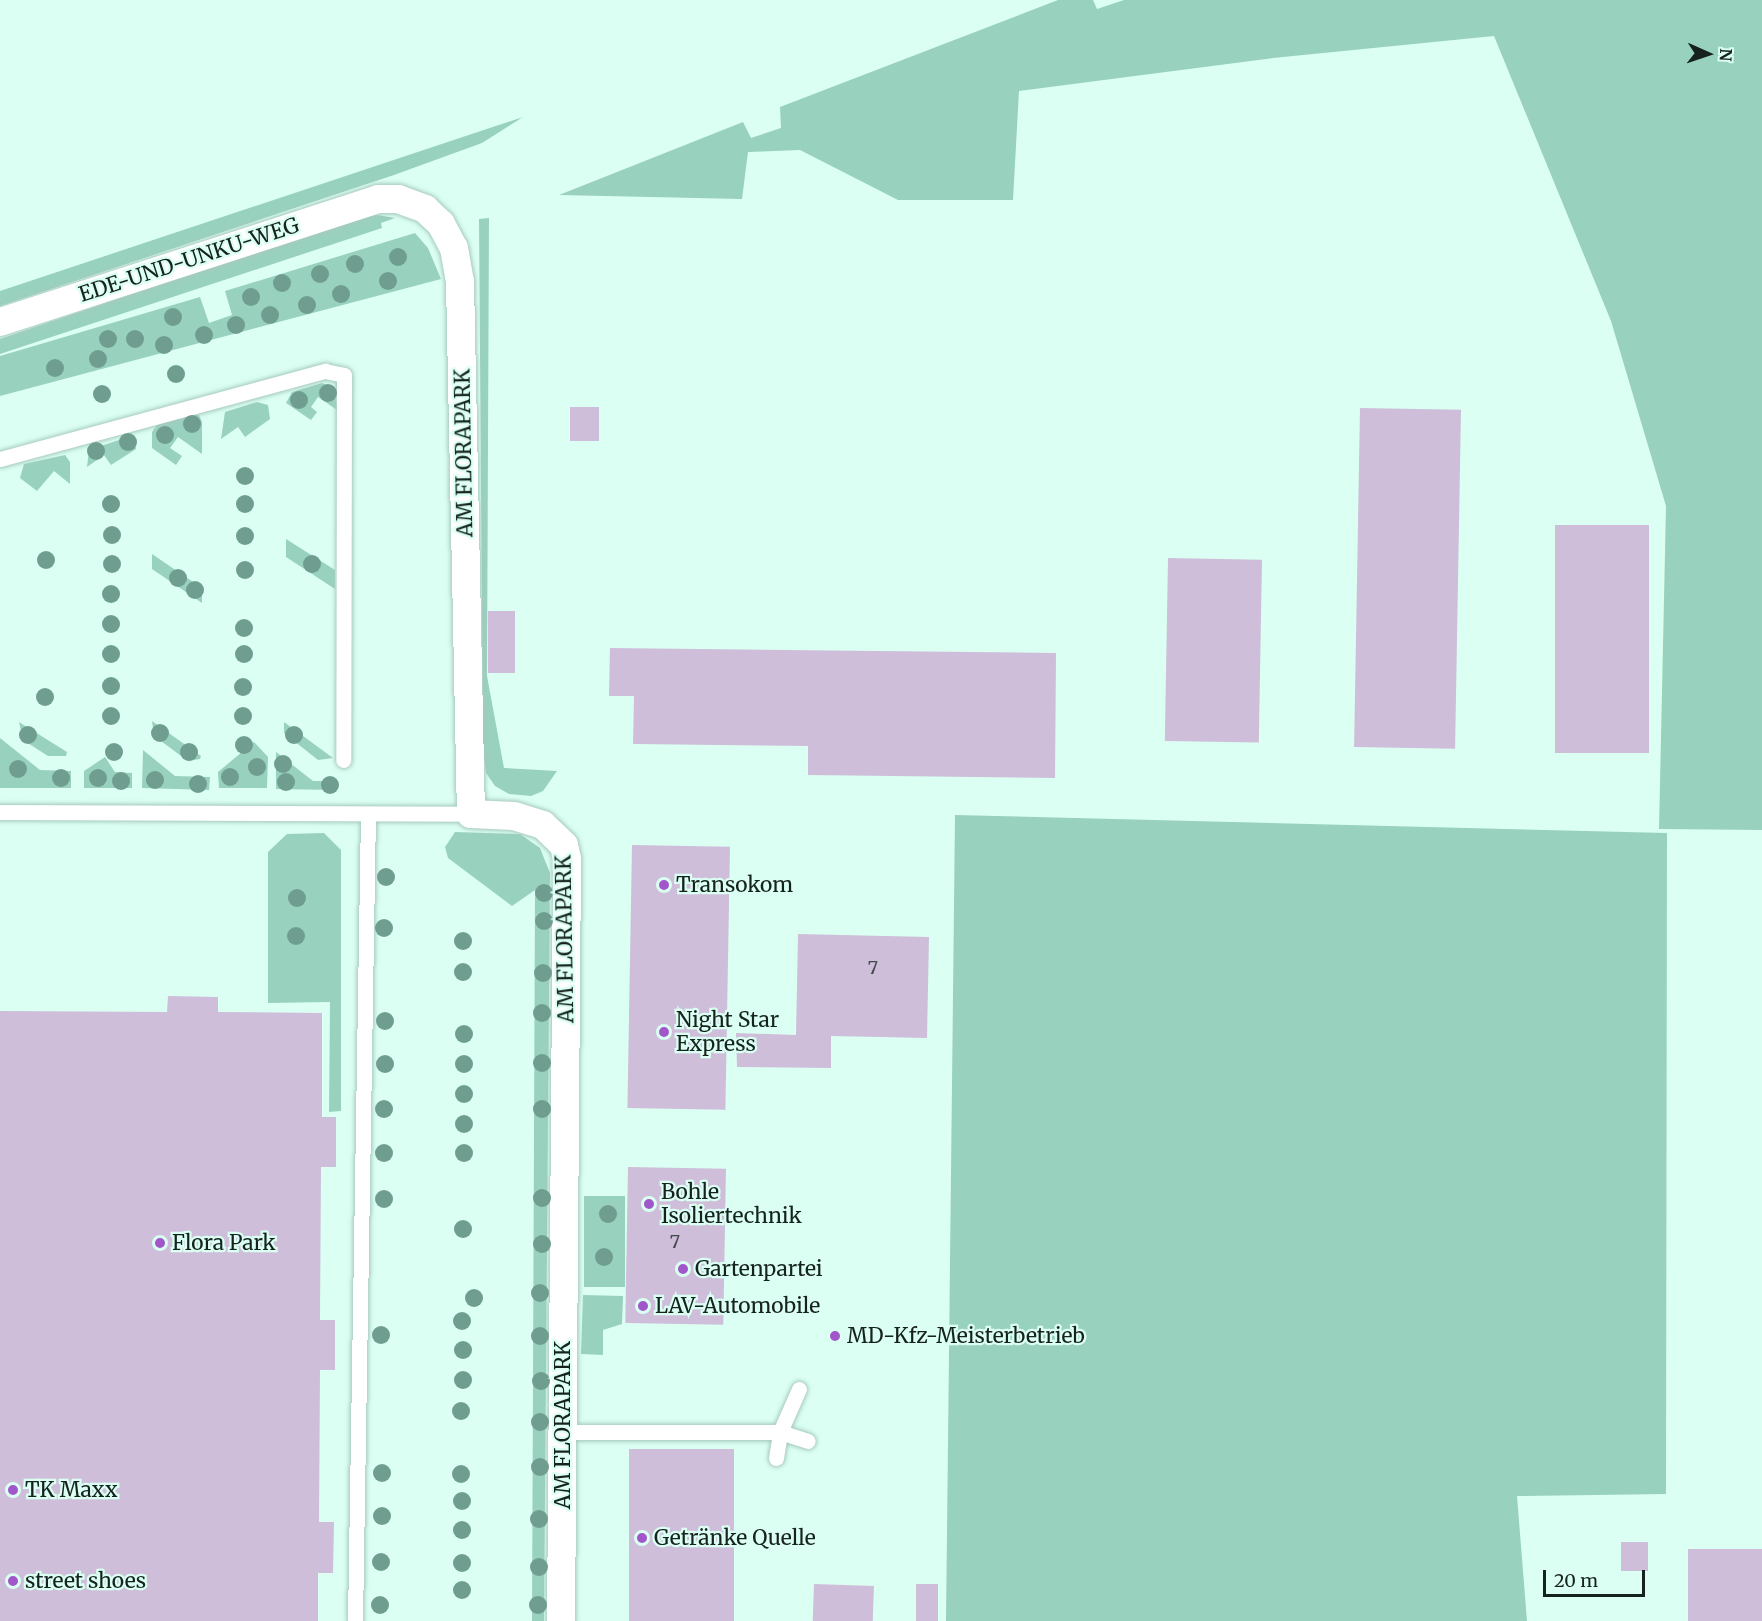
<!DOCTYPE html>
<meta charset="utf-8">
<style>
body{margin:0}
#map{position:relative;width:1762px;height:1621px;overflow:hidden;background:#dbfff3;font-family:Merriweather,serif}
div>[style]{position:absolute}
.green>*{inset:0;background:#99d1bf;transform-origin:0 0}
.building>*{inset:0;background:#cebed9;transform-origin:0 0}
.roads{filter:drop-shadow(0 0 2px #a7cabe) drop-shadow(0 0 2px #a7cabe)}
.service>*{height:15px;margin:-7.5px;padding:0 7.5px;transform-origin:7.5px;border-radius:7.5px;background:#fff}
.minor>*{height:28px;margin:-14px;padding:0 14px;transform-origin:14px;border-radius:14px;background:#fff}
.trees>*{width:18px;height:18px;margin:-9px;border-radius:50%;background:#6f9e91}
.dots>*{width:16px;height:16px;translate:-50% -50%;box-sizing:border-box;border:3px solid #dbfff3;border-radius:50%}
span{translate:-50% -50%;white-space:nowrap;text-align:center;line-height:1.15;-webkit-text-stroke:4.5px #dbfff3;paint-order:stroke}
.number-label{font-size:18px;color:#43494d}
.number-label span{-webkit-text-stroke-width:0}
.street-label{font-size:21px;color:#15221e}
.poi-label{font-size:21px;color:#15221e}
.left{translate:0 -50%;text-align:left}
.north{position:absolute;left:1678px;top:24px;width:60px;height:60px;-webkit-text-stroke:4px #dbfff3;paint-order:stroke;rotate:93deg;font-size:16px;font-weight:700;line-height:24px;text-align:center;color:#15221e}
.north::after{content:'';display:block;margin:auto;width:21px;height:27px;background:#15221e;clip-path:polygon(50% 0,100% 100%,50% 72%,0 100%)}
.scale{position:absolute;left:1543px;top:1570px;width:102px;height:27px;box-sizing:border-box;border:3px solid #15221e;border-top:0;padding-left:8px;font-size:18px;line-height:21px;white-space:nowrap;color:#15221e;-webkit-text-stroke:4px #dbfff3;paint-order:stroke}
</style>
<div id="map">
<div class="green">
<i style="clip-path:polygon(1058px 0,1093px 0,1097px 9px,1124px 0,1762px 0,1762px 830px,1659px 829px,1666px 506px,1611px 321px,1494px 36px,1273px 58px,1019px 91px,1013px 200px,898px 200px,800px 150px,748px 152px,742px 199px,559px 195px,743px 122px,751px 138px,781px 128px,780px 107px)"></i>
<i style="clip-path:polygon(523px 117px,482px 143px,394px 175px,0 306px,0 291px)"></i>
<i style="clip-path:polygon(377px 215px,395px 218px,381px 223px,382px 228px,0 354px,0 339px,358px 217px)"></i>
<i style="clip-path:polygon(489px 218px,487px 676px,504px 768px,557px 771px,543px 791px,531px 796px,509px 794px,495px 786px,486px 773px,483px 749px,479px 219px)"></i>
<i style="clip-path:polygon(415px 233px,428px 248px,441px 279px,0 396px,0 356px,200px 297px,209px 323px,232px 315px,225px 291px)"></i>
<i style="clip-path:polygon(322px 383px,335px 388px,337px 410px,318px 397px,311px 407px,317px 412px,311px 420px,286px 403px,292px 392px)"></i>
<i style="clip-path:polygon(257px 402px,268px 405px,270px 419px,245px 437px,238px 427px,221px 439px,225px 412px)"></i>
<i style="clip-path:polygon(192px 415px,199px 415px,202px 422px,202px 454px,178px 437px,170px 448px,182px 456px,176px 465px,152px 448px,152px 432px,157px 425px)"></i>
<i style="clip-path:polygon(128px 437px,135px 439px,136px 449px,111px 465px,104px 455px,87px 467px,89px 450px)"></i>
<i style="clip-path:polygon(65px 455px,70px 462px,70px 484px,54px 471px,37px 491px,20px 478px,24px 464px)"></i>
<i style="clip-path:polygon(286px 539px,335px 570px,335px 589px,286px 557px)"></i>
<i style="clip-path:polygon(152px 554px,202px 588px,202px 603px,152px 569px)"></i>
<i style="clip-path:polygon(152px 721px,201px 756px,200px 759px,188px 761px,154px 736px)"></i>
<i style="clip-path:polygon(19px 722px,67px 752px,66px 756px,48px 756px,23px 740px)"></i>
<i style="clip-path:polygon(284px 722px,333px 758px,318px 760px,284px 733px)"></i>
<i style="clip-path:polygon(0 738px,40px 770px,71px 771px,71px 788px,0 788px)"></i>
<i style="clip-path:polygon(254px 742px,268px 757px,267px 788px,219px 788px,218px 772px)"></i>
<i style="clip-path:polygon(143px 750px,175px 776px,210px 777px,209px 790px,142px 788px)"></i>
<i style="clip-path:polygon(276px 752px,313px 781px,334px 781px,334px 790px,276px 789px)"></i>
<i style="clip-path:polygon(105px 757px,115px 772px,132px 773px,132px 788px,84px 788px,84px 771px)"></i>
<i style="clip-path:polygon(955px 815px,1667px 833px,1666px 1494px,1517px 1496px,1527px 1621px,946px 1621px)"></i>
<i style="clip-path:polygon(455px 832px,520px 834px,540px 848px,550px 873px,544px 1621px,532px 1621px,535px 890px,512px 906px,448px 858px,445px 847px)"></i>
<i style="clip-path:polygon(324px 833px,341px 850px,341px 1111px,329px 1112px,330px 1002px,268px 1003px,268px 852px,287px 834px)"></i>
<i style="left:584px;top:1196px;width:41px;height:91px"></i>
<i style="clip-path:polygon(583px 1295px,623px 1296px,622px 1324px,603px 1330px,603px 1355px,581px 1354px)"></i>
</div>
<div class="building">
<i style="left:570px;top:407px;width:29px;height:34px"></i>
<i style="left:1360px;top:408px;width:101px;height:339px;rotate:1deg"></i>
<i style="left:1555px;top:525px;width:94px;height:228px"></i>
<i style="left:1168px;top:558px;width:94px;height:183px;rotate:1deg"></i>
<i style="left:488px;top:611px;width:27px;height:62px"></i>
<i style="clip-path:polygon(610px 648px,1056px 653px,1055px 778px,808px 775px,808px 746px,633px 744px,634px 696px,609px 696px)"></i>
<i style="left:632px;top:845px;width:98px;height:263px;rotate:1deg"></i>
<i style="clip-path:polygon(798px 934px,929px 937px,927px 1038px,831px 1036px,831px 1068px,737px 1067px,736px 1033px,796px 1035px)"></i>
<i style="clip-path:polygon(168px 996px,218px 997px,218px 1012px,322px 1013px,322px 1117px,336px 1117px,336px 1167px,321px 1167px,320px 1320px,335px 1320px,335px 1370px,320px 1370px,319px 1522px,334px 1522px,333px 1573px,318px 1573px,318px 1621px,0 1621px,0 1011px,167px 1012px)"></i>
<i style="left:628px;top:1167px;width:98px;height:156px;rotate:1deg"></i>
<i style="left:629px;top:1449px;width:105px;height:172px"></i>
<i style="left:1621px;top:1542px;width:27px;height:29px"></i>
<i style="left:1688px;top:1549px;width:74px;height:72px"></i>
<i style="left:814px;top:1584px;width:60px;height:37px;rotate:2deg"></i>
<i style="left:916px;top:1584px;width:22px;height:37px"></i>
</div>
<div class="roads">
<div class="service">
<i style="left:0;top:459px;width:337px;rotate:-15.2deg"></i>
<i style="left:325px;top:371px;width:19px;rotate:12deg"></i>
<i style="left:344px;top:375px;width:385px;rotate:90.1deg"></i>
<i style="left:0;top:812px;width:471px;rotate:0.2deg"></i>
<i style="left:563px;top:1432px;width:217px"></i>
<i style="left:780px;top:1432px;width:29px;rotate:18deg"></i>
<i style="left:776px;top:1458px;width:26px;rotate:-81deg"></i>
<i style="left:780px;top:1432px;width:47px;rotate:-66.2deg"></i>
<i style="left:355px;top:1621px;width:807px;rotate:-89.08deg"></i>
</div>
<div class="minor">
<i style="left:0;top:322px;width:398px;rotate:-18deg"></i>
<i style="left:378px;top:199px;width:20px"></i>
<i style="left:398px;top:199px;width:29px;rotate:20deg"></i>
<i style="left:425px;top:209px;width:22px;rotate:43deg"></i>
<i style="left:441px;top:224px;width:27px;rotate:62deg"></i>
<i style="left:454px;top:248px;width:35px;rotate:80deg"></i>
<i style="left:460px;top:282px;width:532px;rotate:88.82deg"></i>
<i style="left:471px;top:814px;width:43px;rotate:2.7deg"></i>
<i style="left:514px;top:816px;width:30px;rotate:17deg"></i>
<i style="left:543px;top:825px;width:29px;rotate:44deg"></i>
<i style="left:564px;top:845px;width:14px;rotate:78deg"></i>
<i style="left:567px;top:859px;width:762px;rotate:90.45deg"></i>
</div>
</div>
<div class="trees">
<i style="left:398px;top:257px"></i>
<i style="left:355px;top:264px"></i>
<i style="left:320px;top:274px"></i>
<i style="left:388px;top:281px"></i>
<i style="left:282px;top:283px"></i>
<i style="left:341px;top:294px"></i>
<i style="left:251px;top:297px"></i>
<i style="left:307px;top:305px"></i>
<i style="left:270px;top:315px"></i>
<i style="left:173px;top:317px"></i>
<i style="left:236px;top:325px"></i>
<i style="left:204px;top:335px"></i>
<i style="left:108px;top:339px"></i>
<i style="left:135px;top:339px"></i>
<i style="left:164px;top:345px"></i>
<i style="left:98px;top:359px"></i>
<i style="left:55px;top:368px"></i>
<i style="left:176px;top:374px"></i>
<i style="left:328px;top:393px"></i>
<i style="left:102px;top:394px"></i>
<i style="left:299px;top:400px"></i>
<i style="left:192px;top:424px"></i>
<i style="left:165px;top:435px"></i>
<i style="left:128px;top:442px"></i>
<i style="left:96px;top:451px"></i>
<i style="left:245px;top:476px"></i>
<i style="left:111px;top:504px"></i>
<i style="left:245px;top:504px"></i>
<i style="left:112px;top:535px"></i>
<i style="left:245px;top:536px"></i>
<i style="left:46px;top:560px"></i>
<i style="left:112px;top:564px"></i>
<i style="left:312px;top:564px"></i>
<i style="left:245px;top:570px"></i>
<i style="left:178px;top:578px"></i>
<i style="left:195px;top:590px"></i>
<i style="left:111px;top:594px"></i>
<i style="left:111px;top:624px"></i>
<i style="left:244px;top:628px"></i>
<i style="left:111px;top:654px"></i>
<i style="left:244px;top:654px"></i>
<i style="left:111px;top:686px"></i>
<i style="left:243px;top:687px"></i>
<i style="left:45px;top:697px"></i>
<i style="left:111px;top:716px"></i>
<i style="left:243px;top:716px"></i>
<i style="left:160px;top:733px"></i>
<i style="left:28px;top:735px"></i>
<i style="left:294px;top:735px"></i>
<i style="left:244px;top:745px"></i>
<i style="left:114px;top:752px"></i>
<i style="left:189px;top:752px"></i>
<i style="left:283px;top:764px"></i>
<i style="left:257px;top:767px"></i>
<i style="left:18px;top:769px"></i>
<i style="left:230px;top:777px"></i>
<i style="left:61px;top:778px"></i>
<i style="left:98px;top:778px"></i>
<i style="left:155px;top:780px"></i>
<i style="left:121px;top:781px"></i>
<i style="left:286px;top:782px"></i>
<i style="left:198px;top:784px"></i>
<i style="left:330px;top:785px"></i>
<i style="left:386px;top:877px"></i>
<i style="left:544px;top:893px"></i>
<i style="left:297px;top:898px"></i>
<i style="left:544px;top:921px"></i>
<i style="left:384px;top:928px"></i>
<i style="left:296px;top:936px"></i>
<i style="left:463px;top:941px"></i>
<i style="left:463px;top:972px"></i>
<i style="left:543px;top:973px"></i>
<i style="left:542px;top:1013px"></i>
<i style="left:385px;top:1021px"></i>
<i style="left:464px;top:1034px"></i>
<i style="left:542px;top:1063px"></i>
<i style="left:385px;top:1064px"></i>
<i style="left:464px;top:1064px"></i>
<i style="left:464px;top:1094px"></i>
<i style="left:384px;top:1109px"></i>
<i style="left:542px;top:1109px"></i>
<i style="left:464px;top:1124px"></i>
<i style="left:384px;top:1153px"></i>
<i style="left:464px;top:1153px"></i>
<i style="left:542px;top:1198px"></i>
<i style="left:384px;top:1199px"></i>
<i style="left:608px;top:1214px"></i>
<i style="left:463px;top:1229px"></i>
<i style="left:542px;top:1244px"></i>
<i style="left:604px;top:1257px"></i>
<i style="left:540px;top:1293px"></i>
<i style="left:474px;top:1298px"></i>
<i style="left:462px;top:1321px"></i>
<i style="left:381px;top:1335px"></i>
<i style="left:540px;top:1336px"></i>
<i style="left:463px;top:1350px"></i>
<i style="left:463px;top:1380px"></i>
<i style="left:541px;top:1381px"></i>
<i style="left:461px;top:1411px"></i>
<i style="left:540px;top:1422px"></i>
<i style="left:540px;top:1467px"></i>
<i style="left:382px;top:1473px"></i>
<i style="left:461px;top:1474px"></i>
<i style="left:462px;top:1501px"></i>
<i style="left:382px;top:1516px"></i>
<i style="left:539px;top:1519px"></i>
<i style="left:462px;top:1530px"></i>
<i style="left:381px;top:1562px"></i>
<i style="left:462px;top:1563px"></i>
<i style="left:539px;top:1567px"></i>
<i style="left:462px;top:1590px"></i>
<i style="left:380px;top:1605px"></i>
<i style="left:538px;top:1605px"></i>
</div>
<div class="dots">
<i style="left:664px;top:885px;background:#a157ca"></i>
<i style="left:664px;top:1032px;background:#a157ca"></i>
<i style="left:649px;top:1204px;background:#a157ca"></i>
<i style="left:160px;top:1243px;background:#a157ca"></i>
<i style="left:683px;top:1269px;background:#a157ca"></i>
<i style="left:643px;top:1306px;background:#a157ca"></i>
<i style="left:835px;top:1336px;background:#a157ca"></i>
<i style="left:13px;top:1490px;background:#a157ca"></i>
<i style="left:642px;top:1538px;background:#a157ca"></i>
<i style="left:13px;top:1581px;background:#a157ca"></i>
</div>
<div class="number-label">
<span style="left:873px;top:968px">7</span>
<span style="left:675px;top:1242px">7</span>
</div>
<div class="street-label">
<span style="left:189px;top:260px;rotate:-18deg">EDE-UND-UNKU-WEG</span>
<span style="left:464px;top:453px;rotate:-91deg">AM FLORAPARK</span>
<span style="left:565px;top:939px;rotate:-91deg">AM FLORAPARK</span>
<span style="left:563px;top:1425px;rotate:-90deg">AM FLORAPARK</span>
</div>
<div class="poi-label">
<span class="left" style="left:676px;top:885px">Transokom</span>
<span class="left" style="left:676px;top:1032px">Night Star<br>Express</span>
<span class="left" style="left:661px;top:1204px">Bohle<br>Isoliertechnik</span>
<span class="left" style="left:172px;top:1243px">Flora Park</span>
<span class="left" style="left:695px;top:1269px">Gartenpartei</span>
<span class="left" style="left:655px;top:1306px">LAV-Automobile</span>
<span class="left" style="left:847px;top:1336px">MD-Kfz-Meisterbetrieb</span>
<span class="left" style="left:25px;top:1490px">TK Maxx</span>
<span class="left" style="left:654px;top:1538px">Getränke Quelle</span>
<span class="left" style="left:25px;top:1581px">street shoes</span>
</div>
<div class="north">N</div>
<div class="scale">20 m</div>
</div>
